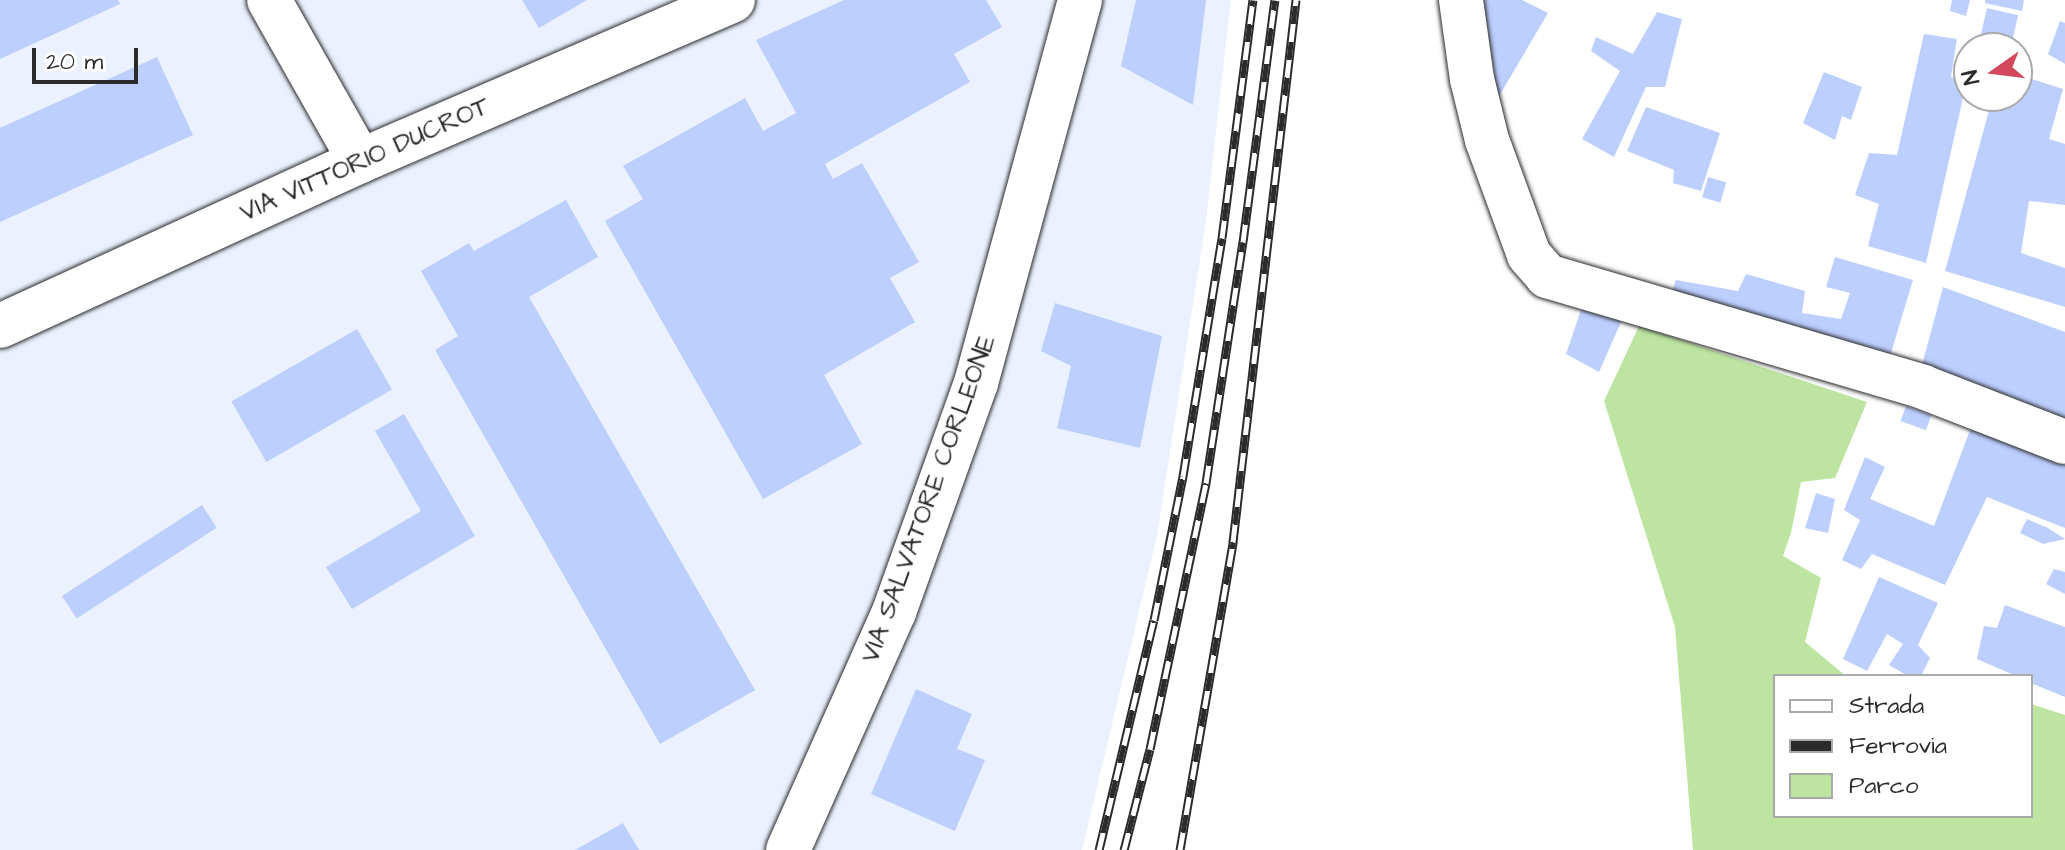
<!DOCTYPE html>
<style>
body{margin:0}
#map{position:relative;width:2065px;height:850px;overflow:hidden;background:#fff;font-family:"Architects Daughter",sans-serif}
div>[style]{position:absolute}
.built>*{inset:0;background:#ebf1ff}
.green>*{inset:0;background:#bde5a1}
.building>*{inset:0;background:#bccfff;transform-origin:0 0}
.roads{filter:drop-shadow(0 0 2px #2b2b2b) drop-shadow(0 0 2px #2b2b2b)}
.minor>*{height:44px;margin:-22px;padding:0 22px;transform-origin:22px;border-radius:22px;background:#fff}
.rail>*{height:9px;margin-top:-4.5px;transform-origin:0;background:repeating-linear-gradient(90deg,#fff 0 18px,#2b2b2b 0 36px);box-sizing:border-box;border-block:2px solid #2b2b2b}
span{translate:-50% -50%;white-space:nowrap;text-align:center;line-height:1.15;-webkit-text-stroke:8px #fff;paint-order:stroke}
.street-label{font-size:26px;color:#2b2b2b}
.legend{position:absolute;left:1773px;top:674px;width:260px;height:144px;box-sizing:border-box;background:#fff;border:2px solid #aaa;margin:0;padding:10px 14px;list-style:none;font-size:24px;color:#2b2b2b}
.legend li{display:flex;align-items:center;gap:16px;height:40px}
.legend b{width:40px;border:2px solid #aaa}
.north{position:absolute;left:1953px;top:32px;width:80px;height:80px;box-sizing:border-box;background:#fff;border:2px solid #aaa;border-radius:50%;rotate:256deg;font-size:22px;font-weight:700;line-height:32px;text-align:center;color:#2b2b2b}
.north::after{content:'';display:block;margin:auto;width:28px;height:36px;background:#d1495b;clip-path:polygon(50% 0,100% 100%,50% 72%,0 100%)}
.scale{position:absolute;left:32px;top:48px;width:106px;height:36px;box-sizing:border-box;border:4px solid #2b2b2b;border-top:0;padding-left:10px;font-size:24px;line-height:28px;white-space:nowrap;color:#2b2b2b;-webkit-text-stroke:6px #fff;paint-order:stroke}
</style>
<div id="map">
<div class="built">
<i style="clip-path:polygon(0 0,1231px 0,1206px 221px,1157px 536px,1082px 850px,0 850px)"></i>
</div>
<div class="green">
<i style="clip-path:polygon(1639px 326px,1867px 402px,1835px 478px,1801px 482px,1791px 533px,1783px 556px,1821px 578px,1805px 642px,1846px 676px,1775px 676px,1775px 816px,2031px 816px,2031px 704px,2065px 715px,2065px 850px,1693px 850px,1675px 627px,1604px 401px)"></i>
</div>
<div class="building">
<i style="clip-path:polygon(0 0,118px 0,120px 4px,0 59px)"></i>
<i style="clip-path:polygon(522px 0,587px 0,539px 28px)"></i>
<i style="clip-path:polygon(844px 0,986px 0,1002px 27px,954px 54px,970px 82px,825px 164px,833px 179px,862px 163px,919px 262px,890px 278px,915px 322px,824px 375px,862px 444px,763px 499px,605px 221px,643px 199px,623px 166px,745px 98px,763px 131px,796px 113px,756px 40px)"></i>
<i style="clip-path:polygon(1136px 0,1206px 0,1193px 105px,1121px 66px)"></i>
<i style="clip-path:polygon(1483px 0,1522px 0,1548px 13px,1498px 98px)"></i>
<i style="clip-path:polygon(1952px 0,1970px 0,1966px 16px,1950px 11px)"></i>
<i style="clip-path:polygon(1985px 0,2024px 0,2022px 11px,1985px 3px)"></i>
<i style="left:1987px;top:8px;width:32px;height:30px;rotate:13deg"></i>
<i style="clip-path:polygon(1657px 12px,1682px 19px,1665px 87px,1646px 87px,1614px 157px,1582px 139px,1620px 71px,1591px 51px,1596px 37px,1633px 54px)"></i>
<i style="clip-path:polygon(2060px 21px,2065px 23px,2065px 64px,2048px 54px)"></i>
<i style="clip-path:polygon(1924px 34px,1957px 39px,1951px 77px,1967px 80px,1926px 263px,1868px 246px,1879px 204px,1855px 195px,1869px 153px,1897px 155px)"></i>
<i style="clip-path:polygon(157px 57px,193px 135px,0 222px,0 128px)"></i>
<i style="clip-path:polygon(1824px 72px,1862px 87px,1851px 120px,1842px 116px,1835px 140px,1803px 123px)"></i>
<i style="clip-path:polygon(2017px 74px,2063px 89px,2049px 139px,2065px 144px,2065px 205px,2029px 201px,2021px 253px,2065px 268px,2065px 307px,1945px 271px,1993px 96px,2017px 96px)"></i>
<i style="clip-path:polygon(1646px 107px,1720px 133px,1701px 191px,1673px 183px,1674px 170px,1627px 151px)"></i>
<i style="left:1708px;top:177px;width:19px;height:21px;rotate:16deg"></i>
<i style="clip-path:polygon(566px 200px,598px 257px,529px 297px,755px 690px,660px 744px,435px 350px,458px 336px,421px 271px,469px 243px,474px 251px)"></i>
<i style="clip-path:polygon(1835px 257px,1913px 280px,1888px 363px,1669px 300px,1676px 280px,1738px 291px,1746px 274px,1805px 291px,1802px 313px,1841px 319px,1850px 293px,1826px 287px)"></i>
<i style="clip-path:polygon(1943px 287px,2065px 332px,2065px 423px,1922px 365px)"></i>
<i style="clip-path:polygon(1584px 301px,1622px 320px,1599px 372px,1566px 354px)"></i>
<i style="clip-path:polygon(1055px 303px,1162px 336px,1140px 448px,1057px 428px,1071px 366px,1041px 351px)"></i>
<i style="left:357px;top:329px;width:70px;height:145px;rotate:60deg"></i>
<i style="left:1906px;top:406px;width:27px;height:16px;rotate:20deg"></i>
<i style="clip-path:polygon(404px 414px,475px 536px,352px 609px,326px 567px,421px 511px,375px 431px)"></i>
<i style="clip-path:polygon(1973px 422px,2065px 461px,2065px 528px,1987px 497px,1945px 585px,1872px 554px,1861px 569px,1842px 560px,1860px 520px,1844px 510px,1865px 457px,1885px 467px,1870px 499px,1934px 526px)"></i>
<i style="clip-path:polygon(1816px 493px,1835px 499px,1828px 533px,1805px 528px)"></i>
<i style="left:202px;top:505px;width:27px;height:167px;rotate:57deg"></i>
<i style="clip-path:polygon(2027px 519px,2048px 528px,2065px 539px,2043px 544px,2020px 533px)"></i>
<i style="clip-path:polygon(2054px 569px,2065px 572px,2065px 594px,2046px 584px)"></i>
<i style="clip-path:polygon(1879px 577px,1938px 603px,1918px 645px,1930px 658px,1921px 676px,1908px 676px,1889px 665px,1903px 644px,1887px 634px,1867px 671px,1843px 659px)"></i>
<i style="clip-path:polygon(2005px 605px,2065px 627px,2065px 697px,2031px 683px,2031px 676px,2016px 676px,1977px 659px,1984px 626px,1997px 628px)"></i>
<i style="clip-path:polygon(916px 689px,972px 714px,957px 749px,985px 760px,955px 831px,871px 794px)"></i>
<i style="clip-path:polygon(623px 823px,639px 850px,575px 850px)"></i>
</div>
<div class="roads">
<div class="minor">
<i style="left:269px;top:0;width:185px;rotate:60.5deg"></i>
<i style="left:1461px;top:0;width:80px;rotate:82.1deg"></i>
<i style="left:1472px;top:79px;width:63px;rotate:76.2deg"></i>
<i style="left:1487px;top:140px;width:122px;rotate:69.9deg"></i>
<i style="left:1529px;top:255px;width:28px;rotate:49deg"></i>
<i style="left:1547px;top:276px;width:392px;rotate:16.4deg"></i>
<i style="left:1923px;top:387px;width:152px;rotate:21.2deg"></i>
<i style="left:0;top:326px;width:396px;rotate:-24.6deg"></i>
<i style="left:360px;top:161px;width:406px;rotate:-23.3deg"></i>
<i style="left:788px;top:850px;width:261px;rotate:-66deg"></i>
<i style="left:894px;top:612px;width:243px;rotate:-70.3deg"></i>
<i style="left:976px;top:383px;width:397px;rotate:-74.8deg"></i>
</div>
</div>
<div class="rail">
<i style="left:1099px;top:850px;width:236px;rotate:-76.6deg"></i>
<i style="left:1154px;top:620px;width:147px;rotate:-78.6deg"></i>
<i style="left:1183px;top:476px;width:241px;rotate:-80.7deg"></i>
<i style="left:1222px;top:238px;width:240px;rotate:-82.6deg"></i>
<i style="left:1124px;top:850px;width:104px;rotate:-75.6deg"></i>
<i style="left:1150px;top:749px;width:272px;rotate:-78.1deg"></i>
<i style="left:1206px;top:483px;width:244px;rotate:-81.3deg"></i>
<i style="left:1243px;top:242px;width:244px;rotate:-82.5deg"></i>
<i style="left:1180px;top:850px;width:313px;rotate:-80.2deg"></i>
<i style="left:1233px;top:542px;width:546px;rotate:-83.37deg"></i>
</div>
<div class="street-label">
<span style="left:365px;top:160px;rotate:-24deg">VIA VITTORIO DUCROT</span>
<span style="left:929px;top:499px;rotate:-70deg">VIA SALVATORE CORLEONE</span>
</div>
<ul class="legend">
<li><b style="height:10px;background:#fff"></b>Strada</li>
<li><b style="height:10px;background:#2b2b2b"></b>Ferrovia</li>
<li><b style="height:22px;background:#bde5a1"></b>Parco</li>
</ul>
<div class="north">N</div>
<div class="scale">20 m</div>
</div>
